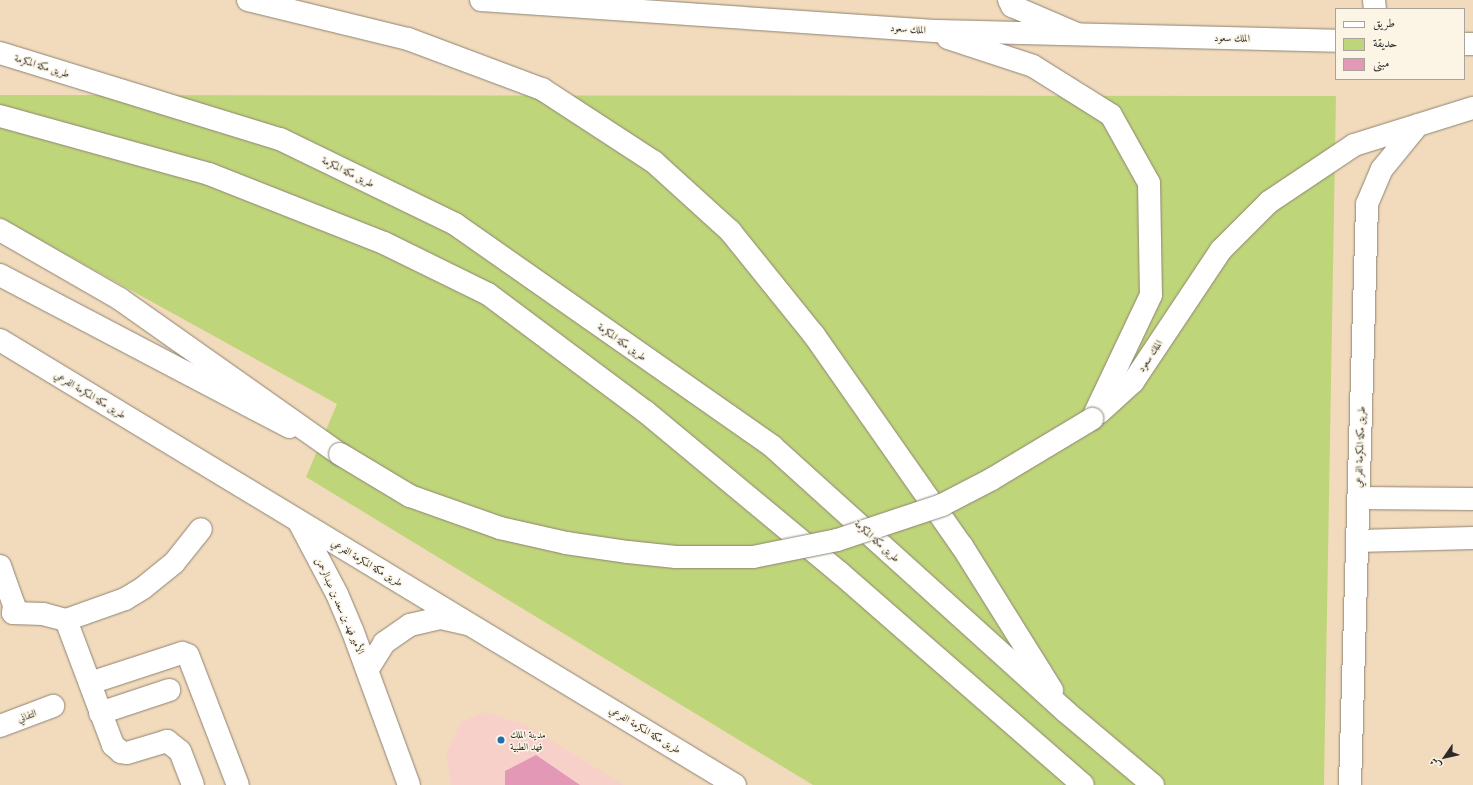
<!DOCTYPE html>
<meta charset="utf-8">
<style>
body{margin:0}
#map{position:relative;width:1473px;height:785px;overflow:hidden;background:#f2dbbc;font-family:"Libre Caslon Text",Amiri,serif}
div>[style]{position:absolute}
.built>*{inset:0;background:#f7d0ca}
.green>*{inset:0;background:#bfd579}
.building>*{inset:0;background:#e399b6}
.roads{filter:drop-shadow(0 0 1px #8e8374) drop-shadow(0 0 1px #8e8374)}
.minor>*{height:22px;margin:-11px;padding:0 11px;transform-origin:11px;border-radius:11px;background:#fff}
.major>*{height:22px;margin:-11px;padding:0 11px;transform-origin:11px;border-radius:11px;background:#fff}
.highway>*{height:22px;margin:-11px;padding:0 11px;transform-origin:11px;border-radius:11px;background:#fff}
.bridges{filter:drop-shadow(0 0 1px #8e8374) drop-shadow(0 0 1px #8e8374)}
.major-bridge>*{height:22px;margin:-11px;padding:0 11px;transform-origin:11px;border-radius:11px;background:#fff}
.dots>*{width:11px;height:11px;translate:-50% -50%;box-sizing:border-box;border:2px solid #fcf5e5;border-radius:50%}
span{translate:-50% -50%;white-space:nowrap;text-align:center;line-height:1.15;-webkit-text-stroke:3px #fcf5e5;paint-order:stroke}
.street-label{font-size:10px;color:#2b2b2b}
.poi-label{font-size:10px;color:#2b2b2b}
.left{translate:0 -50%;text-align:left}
.legend{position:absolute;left:1335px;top:8px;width:130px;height:72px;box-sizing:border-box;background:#fcf5e5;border:1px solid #a8a49b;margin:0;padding:5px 7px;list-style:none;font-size:12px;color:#2b2b2b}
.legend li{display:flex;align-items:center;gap:8px;height:20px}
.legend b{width:20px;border:1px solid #a8a49b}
.north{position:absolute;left:1425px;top:737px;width:40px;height:40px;-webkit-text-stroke:3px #fcf5e5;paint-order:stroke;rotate:236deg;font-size:11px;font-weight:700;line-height:16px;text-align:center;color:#2b2b2b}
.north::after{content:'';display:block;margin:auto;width:14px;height:18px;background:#2b2b2b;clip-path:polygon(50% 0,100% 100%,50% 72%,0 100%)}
</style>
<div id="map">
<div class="built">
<i style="clip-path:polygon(485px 712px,526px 725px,624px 785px,451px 785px,446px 755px,461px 722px)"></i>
</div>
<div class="green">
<i style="clip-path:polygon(0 95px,1336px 96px,1324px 785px,813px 785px,306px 477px,337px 404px,0 218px)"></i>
</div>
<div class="building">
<i style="clip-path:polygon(536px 755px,580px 785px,505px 785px,505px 771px)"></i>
</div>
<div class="roads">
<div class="minor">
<i style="left:1009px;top:0;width:7px;rotate:63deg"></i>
<i style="left:1012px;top:6px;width:71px;rotate:23.3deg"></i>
<i style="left:1374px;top:0;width:9px;rotate:84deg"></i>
<i style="left:1358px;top:498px;width:115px;rotate:0.5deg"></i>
<i style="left:299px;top:522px;width:81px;rotate:62.2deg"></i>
<i style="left:337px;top:594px;width:41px;rotate:67.2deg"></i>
<i style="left:353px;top:632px;width:163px;rotate:69.9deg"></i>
<i style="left:1357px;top:541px;width:116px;rotate:-1.5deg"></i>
<i style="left:0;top:566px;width:41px;rotate:70.3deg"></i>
<i style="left:14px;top:605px;width:8px;rotate:97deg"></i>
<i style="left:13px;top:613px;width:30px;rotate:2deg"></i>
<i style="left:43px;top:614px;width:24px;rotate:15deg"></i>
<i style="left:66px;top:620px;width:63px;rotate:-19.6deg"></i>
<i style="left:125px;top:599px;width:21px;rotate:-31deg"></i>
<i style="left:143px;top:588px;width:40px;rotate:-39deg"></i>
<i style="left:174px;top:563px;width:43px;rotate:-51.5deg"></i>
<i style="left:66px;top:620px;width:134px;rotate:69.4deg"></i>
<i style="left:113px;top:745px;width:11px;rotate:41deg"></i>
<i style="left:121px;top:752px;width:6px;rotate:9deg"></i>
<i style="left:127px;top:753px;width:42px;rotate:-16.7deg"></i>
<i style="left:167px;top:741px;width:16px;rotate:38deg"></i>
<i style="left:180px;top:751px;width:36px;rotate:69deg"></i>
<i style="left:368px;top:669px;width:31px;rotate:-58deg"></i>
<i style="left:384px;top:643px;width:32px;rotate:-35deg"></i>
<i style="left:410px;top:625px;width:32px;rotate:-13deg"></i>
<i style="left:441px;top:618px;width:28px;rotate:13deg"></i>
<i style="left:90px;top:683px;width:97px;rotate:-18.1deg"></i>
<i style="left:182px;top:653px;width:6px;rotate:18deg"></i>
<i style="left:188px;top:655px;width:139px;rotate:69deg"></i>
<i style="left:100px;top:713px;width:73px;rotate:-18.4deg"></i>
<i style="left:0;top:726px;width:57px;rotate:-20.7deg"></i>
</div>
<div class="major">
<i style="left:481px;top:0;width:458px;rotate:3.9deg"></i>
<i style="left:938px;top:31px;width:398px;rotate:1.4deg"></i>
<i style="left:948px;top:38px;width:89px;rotate:18.2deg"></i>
<i style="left:1033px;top:66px;width:92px;rotate:32.1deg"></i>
<i style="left:1111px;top:115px;width:78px;rotate:60.8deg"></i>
<i style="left:1149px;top:183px;width:112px;rotate:89deg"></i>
<i style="left:1151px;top:295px;width:137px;rotate:115.4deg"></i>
<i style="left:1464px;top:44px;width:9px"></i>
<i style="left:0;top:275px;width:327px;rotate:27.7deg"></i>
<i style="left:0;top:340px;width:859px;rotate:31.19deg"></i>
<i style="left:1099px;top:413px;width:46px;rotate:-42.4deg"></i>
<i style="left:1133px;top:382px;width:159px;rotate:-56.3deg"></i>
<i style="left:1221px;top:250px;width:68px;rotate:-45deg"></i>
<i style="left:1269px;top:202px;width:102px;rotate:-33.8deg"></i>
<i style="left:1354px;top:145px;width:125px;rotate:-17.3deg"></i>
<i style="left:1350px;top:785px;width:581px;rotate:-88.32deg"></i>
<i style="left:1367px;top:204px;width:38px;rotate:-67deg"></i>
<i style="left:1382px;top:169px;width:57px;rotate:-50.7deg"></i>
</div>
<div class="highway">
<i style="left:248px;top:0;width:165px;rotate:13.7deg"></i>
<i style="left:408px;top:39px;width:143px;rotate:20.5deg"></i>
<i style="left:542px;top:89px;width:134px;rotate:33.1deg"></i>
<i style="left:654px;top:162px;width:103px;rotate:42.2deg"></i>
<i style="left:730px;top:231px;width:134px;rotate:51.1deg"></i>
<i style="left:814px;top:335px;width:258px;rotate:55deg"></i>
<i style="left:962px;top:546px;width:170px;rotate:58deg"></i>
<i style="left:0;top:53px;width:293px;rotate:17.1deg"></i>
<i style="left:280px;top:139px;width:195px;rotate:25.9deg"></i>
<i style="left:455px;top:224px;width:388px;rotate:35deg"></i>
<i style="left:773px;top:447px;width:394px;rotate:42.1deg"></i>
<i style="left:1065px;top:711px;width:115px;rotate:40.1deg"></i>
<i style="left:0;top:116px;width:217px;rotate:15.5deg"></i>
<i style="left:209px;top:174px;width:188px;rotate:21.5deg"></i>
<i style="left:384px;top:243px;width:116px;rotate:26.1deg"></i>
<i style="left:488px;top:294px;width:197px;rotate:36.8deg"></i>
<i style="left:646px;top:412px;width:252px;rotate:39.7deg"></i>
<i style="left:840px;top:573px;width:322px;rotate:41.1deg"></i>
<i style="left:0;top:230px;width:138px;rotate:29.9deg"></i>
<i style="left:120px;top:299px;width:269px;rotate:35.2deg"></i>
</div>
</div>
<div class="bridges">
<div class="major-bridge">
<i style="left:340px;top:454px;width:82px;rotate:31deg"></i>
<i style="left:410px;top:496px;width:96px;rotate:19.6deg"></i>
<i style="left:500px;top:528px;width:68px;rotate:12.8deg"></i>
<i style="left:566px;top:543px;width:63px;rotate:8.3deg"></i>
<i style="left:628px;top:552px;width:48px;rotate:5.9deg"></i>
<i style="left:676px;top:557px;width:77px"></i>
<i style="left:753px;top:557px;width:86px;rotate:-11.4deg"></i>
<i style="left:837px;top:540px;width:111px;rotate:-18.4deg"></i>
<i style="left:942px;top:505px;width:56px;rotate:-27.5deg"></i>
<i style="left:992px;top:479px;width:117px;rotate:-31deg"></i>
</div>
</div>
<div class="dots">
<i style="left:501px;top:740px;background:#1f6fb2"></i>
</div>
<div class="street-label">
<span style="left:908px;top:29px;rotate:4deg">الملك سعود</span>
<span style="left:1232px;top:38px;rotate:1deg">الملك سعود</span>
<span style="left:42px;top:66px;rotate:17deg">طريق مكة المكرمة</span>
<span style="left:348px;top:172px;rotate:26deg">طريق مكة المكرمة</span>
<span style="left:622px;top:342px;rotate:35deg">طريق مكة المكرمة</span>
<span style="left:1150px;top:356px;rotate:-56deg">الملك سعود</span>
<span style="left:90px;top:395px;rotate:31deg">طريق مكة المكرمة الفرعي</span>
<span style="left:1360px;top:447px;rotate:-88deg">طريق مكة المكرمة الفرعي</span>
<span style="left:877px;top:541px;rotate:42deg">طريق مكة المكرمة</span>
<span style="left:367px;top:563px;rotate:31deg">طريق مكة المكرمة الفرعي</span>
<span style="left:340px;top:606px;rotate:66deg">الأمير فهد بن سعد بن عبدالرحمن</span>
<span style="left:27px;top:716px;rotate:-21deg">التفاني</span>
<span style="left:645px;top:730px;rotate:31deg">طريق مكة المكرمة الفرعي</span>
</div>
<div class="poi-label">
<span class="left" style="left:510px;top:740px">مدينة الملك<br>فهد الطبية</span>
</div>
<ul class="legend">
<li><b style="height:5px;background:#fff"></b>طريق</li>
<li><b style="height:11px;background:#bfd579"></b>حديقة</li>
<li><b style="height:11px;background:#e399b6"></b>مبنى</li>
</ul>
<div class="north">ش</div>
</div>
